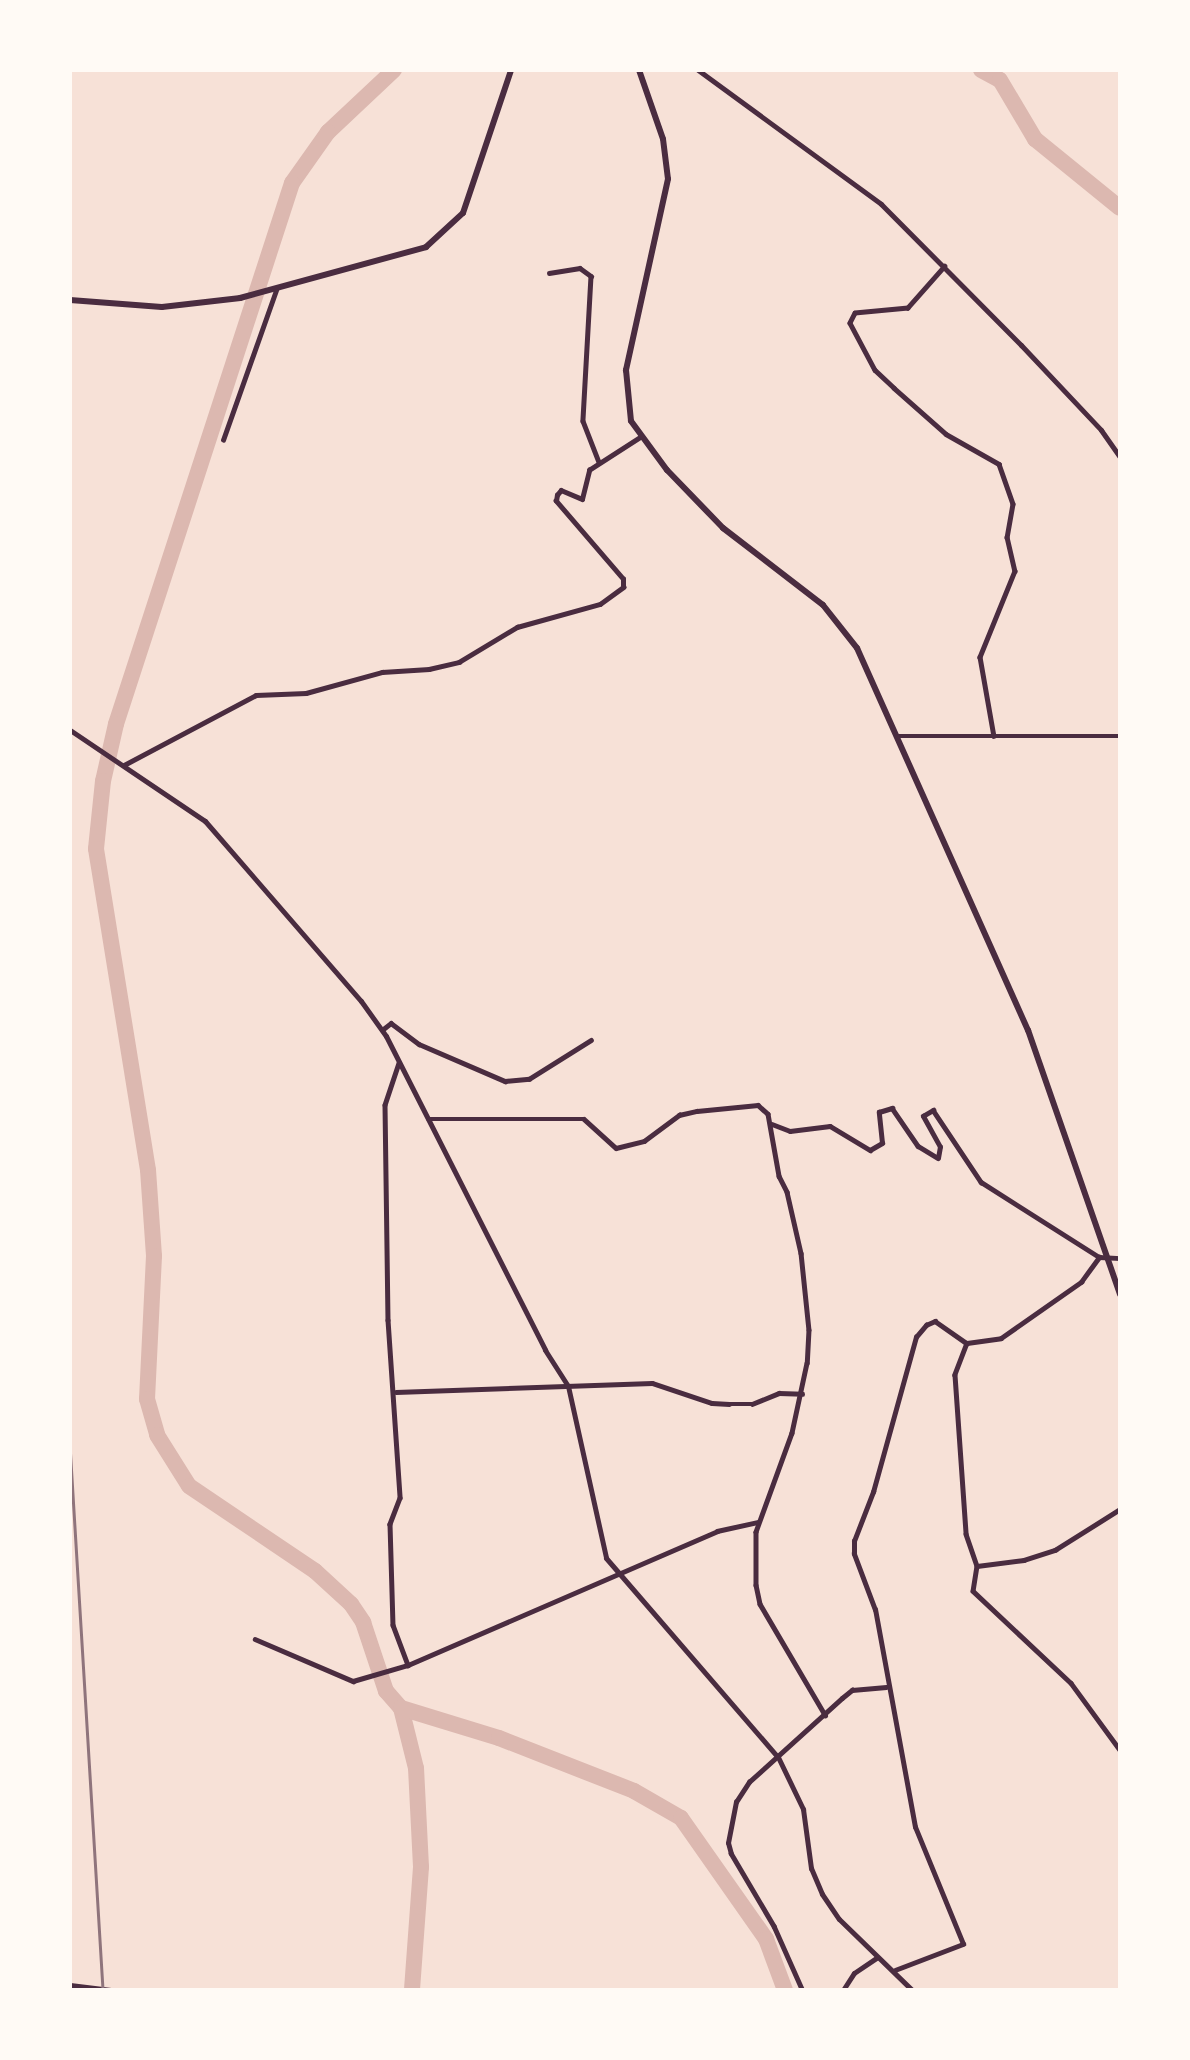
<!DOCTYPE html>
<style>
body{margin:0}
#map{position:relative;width:1190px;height:2060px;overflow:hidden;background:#f7e1d7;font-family:"Varela Round",sans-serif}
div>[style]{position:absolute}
.river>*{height:16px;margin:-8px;padding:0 8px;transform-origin:8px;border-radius:8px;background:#dcb8b0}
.minor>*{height:4.5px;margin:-2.25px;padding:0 2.25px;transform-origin:2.25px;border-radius:2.25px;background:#4a2c40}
.tertiary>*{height:5px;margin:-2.5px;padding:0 2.5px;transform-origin:2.5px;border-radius:2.5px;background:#4a2c40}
.secondary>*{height:6px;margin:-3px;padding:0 3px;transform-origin:3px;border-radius:3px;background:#4a2c40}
.rail>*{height:2.5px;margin:-1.25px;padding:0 1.25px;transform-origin:1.25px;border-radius:1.25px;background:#8f747c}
span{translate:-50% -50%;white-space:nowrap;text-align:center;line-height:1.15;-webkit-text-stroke:5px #fffaf5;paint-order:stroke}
.frame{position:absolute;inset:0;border:72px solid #fffaf5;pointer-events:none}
</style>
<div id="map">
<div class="river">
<div style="left:394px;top:70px;width:91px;rotate:136.8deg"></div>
<div style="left:328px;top:132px;width:62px;rotate:125.2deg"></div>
<div style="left:292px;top:183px;width:569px;rotate:108.02deg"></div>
<div style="left:116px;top:724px;width:58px;rotate:102.8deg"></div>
<div style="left:103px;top:781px;width:68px;rotate:95.9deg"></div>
<div style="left:96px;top:849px;width:325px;rotate:80.8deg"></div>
<div style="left:148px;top:1170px;width:86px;rotate:86deg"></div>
<div style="left:154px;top:1256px;width:143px;rotate:92.8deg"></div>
<div style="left:147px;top:1399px;width:37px;rotate:74deg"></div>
<div style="left:157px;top:1435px;width:60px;rotate:57.9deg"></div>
<div style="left:189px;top:1486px;width:152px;rotate:34deg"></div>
<div style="left:315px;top:1571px;width:49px;rotate:42.5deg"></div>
<div style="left:351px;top:1604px;width:22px;rotate:56deg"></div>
<div style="left:363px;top:1622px;width:73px;rotate:71.6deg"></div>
<div style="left:386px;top:1691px;width:23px;rotate:49deg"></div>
<div style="left:401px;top:1708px;width:62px;rotate:76deg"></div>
<div style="left:416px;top:1768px;width:99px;rotate:87.1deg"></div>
<div style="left:421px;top:1867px;width:123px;rotate:94.2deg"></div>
<div style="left:981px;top:70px;width:21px;rotate:28deg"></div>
<div style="left:1000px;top:80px;width:69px;rotate:59.3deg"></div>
<div style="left:1035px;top:139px;width:109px;rotate:39.1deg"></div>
<div style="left:401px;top:1708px;width:102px;rotate:17deg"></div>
<div style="left:499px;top:1738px;width:145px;rotate:21.4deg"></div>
<div style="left:634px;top:1791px;width:54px;rotate:29.9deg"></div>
<div style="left:681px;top:1818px;width:148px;rotate:54.9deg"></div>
<div style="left:766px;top:1939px;width:54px;rotate:69.6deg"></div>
</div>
<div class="minor">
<div style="left:945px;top:266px;width:56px;rotate:131.4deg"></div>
<div style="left:908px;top:308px;width:53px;rotate:174.6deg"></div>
<div style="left:855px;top:313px;width:11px;rotate:117deg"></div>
<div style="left:850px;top:323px;width:53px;rotate:62deg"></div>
<div style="left:875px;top:370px;width:26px;rotate:43deg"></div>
<div style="left:894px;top:388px;width:69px;rotate:41.5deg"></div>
<div style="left:946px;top:434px;width:61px;rotate:29.5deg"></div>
<div style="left:999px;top:464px;width:42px;rotate:70.7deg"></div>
<div style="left:1013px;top:504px;width:34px;rotate:100deg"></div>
<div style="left:1007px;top:537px;width:35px;rotate:77deg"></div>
<div style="left:1015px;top:571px;width:93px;rotate:112.1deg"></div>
<div style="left:980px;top:657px;width:80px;rotate:80deg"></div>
<div style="left:549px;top:273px;width:31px;rotate:-9deg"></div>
<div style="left:580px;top:268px;width:14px;rotate:36deg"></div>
<div style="left:591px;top:276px;width:145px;rotate:93.2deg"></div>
<div style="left:583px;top:421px;width:44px;rotate:68.7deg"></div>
<div style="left:223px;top:440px;width:159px;rotate:-70.5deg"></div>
<div style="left:898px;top:736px;width:222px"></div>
<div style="left:124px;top:765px;width:149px;rotate:-27.9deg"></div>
<div style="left:256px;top:695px;width:50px;rotate:-2.3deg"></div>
<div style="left:306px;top:693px;width:79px;rotate:-15.4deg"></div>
<div style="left:382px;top:672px;width:47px;rotate:-3.7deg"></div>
<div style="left:429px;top:669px;width:31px;rotate:-13deg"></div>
<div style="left:459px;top:662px;width:68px;rotate:-31.1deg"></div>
<div style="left:517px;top:627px;width:86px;rotate:-15.5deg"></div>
<div style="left:600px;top:604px;width:29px;rotate:-36deg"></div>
<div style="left:623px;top:587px;width:8px;rotate:-90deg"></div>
<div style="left:623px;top:579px;width:103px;rotate:-130.7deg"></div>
<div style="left:556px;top:501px;width:6px;rotate:-81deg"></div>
<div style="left:557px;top:495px;width:6px;rotate:-51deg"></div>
<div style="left:561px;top:490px;width:23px;rotate:23deg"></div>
<div style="left:582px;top:499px;width:30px;rotate:-76deg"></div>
<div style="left:589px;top:470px;width:61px;rotate:-32.9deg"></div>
<div style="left:382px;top:1030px;width:11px;rotate:-38deg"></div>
<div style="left:391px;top:1023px;width:35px;rotate:37deg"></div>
<div style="left:419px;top:1044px;width:94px;rotate:23.3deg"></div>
<div style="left:505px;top:1081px;width:24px;rotate:-5deg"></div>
<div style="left:529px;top:1079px;width:73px;rotate:-32.2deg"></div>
<div style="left:399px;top:1063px;width:44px;rotate:108.4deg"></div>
<div style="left:385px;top:1105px;width:215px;rotate:89.2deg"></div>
<div style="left:388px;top:1320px;width:178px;rotate:86.1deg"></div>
<div style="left:400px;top:1498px;width:28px;rotate:111deg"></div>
<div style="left:390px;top:1524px;width:101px;rotate:88.3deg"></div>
<div style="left:393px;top:1625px;width:43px;rotate:69.4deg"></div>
<div style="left:428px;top:1119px;width:156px"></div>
<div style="left:584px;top:1119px;width:43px;rotate:42.2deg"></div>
<div style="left:616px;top:1148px;width:29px;rotate:-14deg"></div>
<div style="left:644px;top:1141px;width:44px;rotate:-36.6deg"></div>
<div style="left:679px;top:1115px;width:18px;rotate:-13deg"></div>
<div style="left:697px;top:1111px;width:61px;rotate:-5.6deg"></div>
<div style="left:758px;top:1105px;width:13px;rotate:42deg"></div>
<div style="left:768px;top:1114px;width:63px;rotate:79.9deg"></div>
<div style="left:779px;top:1176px;width:18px;rotate:63deg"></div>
<div style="left:787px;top:1192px;width:63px;rotate:77.1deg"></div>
<div style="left:801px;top:1253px;width:77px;rotate:84.1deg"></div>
<div style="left:809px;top:1330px;width:33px;rotate:93deg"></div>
<div style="left:807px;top:1363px;width:72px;rotate:102.1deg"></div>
<div style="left:792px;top:1433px;width:105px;rotate:110deg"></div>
<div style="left:756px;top:1532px;width:53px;rotate:90deg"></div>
<div style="left:756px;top:1585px;width:19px;rotate:78deg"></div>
<div style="left:760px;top:1604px;width:129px;rotate:59.6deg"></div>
<div style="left:772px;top:1124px;width:19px;rotate:21deg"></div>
<div style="left:790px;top:1131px;width:40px;rotate:-7.1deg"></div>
<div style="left:830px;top:1126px;width:47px;rotate:31deg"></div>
<div style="left:870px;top:1150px;width:14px;rotate:-30deg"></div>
<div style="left:882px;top:1143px;width:31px;rotate:-96deg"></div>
<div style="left:879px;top:1112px;width:14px;rotate:-17deg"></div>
<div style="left:892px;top:1108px;width:46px;rotate:55.6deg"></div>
<div style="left:918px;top:1146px;width:23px;rotate:31deg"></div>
<div style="left:938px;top:1158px;width:11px;rotate:-80deg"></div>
<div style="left:940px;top:1147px;width:35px;rotate:-119deg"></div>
<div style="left:923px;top:1116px;width:12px;rotate:-31deg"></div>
<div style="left:933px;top:1110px;width:87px;rotate:56.3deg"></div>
<div style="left:981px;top:1182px;width:140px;rotate:32.4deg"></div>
<div style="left:1099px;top:1257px;width:21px;rotate:3deg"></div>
<div style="left:967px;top:1343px;width:34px;rotate:111deg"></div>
<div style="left:955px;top:1375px;width:159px;rotate:86deg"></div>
<div style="left:966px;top:1534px;width:34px;rotate:71deg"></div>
<div style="left:977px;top:1566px;width:25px;rotate:99deg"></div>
<div style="left:973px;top:1591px;width:134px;rotate:43.2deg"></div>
<div style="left:1071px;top:1683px;width:83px;rotate:53.8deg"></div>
<div style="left:396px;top:1392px;width:256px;rotate:-2deg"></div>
<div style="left:652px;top:1383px;width:63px;rotate:18.4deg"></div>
<div style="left:712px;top:1403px;width:17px;rotate:3deg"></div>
<div style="left:729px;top:1404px;width:23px"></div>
<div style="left:752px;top:1404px;width:29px;rotate:-22deg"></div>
<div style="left:779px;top:1393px;width:23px;rotate:2deg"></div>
<div style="left:977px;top:1566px;width:47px;rotate:-7.3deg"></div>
<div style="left:1024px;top:1560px;width:33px;rotate:-18deg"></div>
<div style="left:1055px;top:1550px;width:77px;rotate:-32.2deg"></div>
<div style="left:255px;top:1639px;width:107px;rotate:23.2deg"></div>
<div style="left:353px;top:1681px;width:57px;rotate:-16.2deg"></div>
<div style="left:408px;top:1665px;width:337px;rotate:-23.4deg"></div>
<div style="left:717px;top:1531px;width:42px;rotate:-12.4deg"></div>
<div style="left:895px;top:1970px;width:73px;rotate:-20.9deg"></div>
<div style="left:963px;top:1944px;width:126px;rotate:-112.3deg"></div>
<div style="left:915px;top:1827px;width:221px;rotate:-100.4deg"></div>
<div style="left:875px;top:1610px;width:60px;rotate:-110.6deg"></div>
<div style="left:854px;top:1554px;width:13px;rotate:-90deg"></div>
<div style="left:854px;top:1541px;width:53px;rotate:-68.8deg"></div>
<div style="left:873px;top:1492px;width:161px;rotate:-74.5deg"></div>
<div style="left:916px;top:1337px;width:16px;rotate:-50deg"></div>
<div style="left:926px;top:1325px;width:10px;rotate:-24deg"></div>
<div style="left:935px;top:1321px;width:39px;rotate:35deg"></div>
<div style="left:967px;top:1343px;width:34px;rotate:-8deg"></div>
<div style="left:1001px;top:1338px;width:98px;rotate:-35deg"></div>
<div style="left:1081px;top:1282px;width:31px;rotate:-54deg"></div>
<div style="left:802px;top:1990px;width:69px;rotate:-114deg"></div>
<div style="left:774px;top:1927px;width:85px;rotate:-120.5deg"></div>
<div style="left:731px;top:1854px;width:11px;rotate:-105deg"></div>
<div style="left:728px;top:1843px;width:42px;rotate:-79deg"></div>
<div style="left:736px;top:1802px;width:24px;rotate:-57deg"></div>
<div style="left:749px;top:1782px;width:125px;rotate:-42.1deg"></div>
<div style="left:842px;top:1698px;width:13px;rotate:-39deg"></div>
<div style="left:852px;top:1690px;width:34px;rotate:-5deg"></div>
</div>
<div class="tertiary">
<div style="left:698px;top:70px;width:227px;rotate:36.2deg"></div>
<div style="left:881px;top:204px;width:199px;rotate:45.2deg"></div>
<div style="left:1021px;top:345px;width:117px;rotate:46.7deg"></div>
<div style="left:1101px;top:430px;width:33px;rotate:55deg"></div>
<div style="left:70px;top:730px;width:163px;rotate:34deg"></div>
<div style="left:205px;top:821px;width:238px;rotate:49.1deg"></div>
<div style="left:361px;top:1001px;width:43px;rotate:54.5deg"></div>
<div style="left:386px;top:1036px;width:352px;rotate:63.1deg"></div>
<div style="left:545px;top:1350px;width:43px;rotate:57.4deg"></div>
<div style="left:568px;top:1386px;width:176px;rotate:77.5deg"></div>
<div style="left:606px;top:1558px;width:263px;rotate:49.2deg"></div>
<div style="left:778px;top:1757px;width:58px;rotate:64.3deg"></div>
<div style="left:803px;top:1809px;width:60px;rotate:82.3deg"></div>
<div style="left:811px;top:1868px;width:28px;rotate:67deg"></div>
<div style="left:822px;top:1894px;width:30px;rotate:56deg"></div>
<div style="left:839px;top:1919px;width:102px;rotate:44.2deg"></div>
<div style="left:70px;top:1985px;width:41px;rotate:7deg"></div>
<div style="left:843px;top:1990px;width:20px;rotate:-57deg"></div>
<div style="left:854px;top:1973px;width:27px;rotate:-34deg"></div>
</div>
<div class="secondary">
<div style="left:639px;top:70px;width:73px;rotate:70.8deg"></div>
<div style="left:663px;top:139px;width:40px;rotate:82.9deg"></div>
<div style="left:668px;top:179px;width:196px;rotate:102.4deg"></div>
<div style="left:626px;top:370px;width:51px;rotate:84.4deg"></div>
<div style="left:631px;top:421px;width:61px;rotate:53.7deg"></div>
<div style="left:667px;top:470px;width:81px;rotate:46deg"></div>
<div style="left:723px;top:528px;width:126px;rotate:37.6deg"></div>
<div style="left:823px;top:605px;width:55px;rotate:51.7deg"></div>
<div style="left:857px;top:648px;width:419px;rotate:65.9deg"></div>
<div style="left:1028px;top:1030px;width:280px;rotate:70.8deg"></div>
<div style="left:70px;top:300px;width:92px;rotate:4.4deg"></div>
<div style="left:162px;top:307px;width:79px;rotate:-6.6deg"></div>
<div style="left:240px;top:298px;width:193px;rotate:-15.3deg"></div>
<div style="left:426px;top:247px;width:50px;rotate:-42.6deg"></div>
<div style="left:463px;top:213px;width:151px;rotate:-71.4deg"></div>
</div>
<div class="rail">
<div style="left:70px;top:1445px;width:546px;rotate:86.53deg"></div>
</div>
<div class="frame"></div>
</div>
